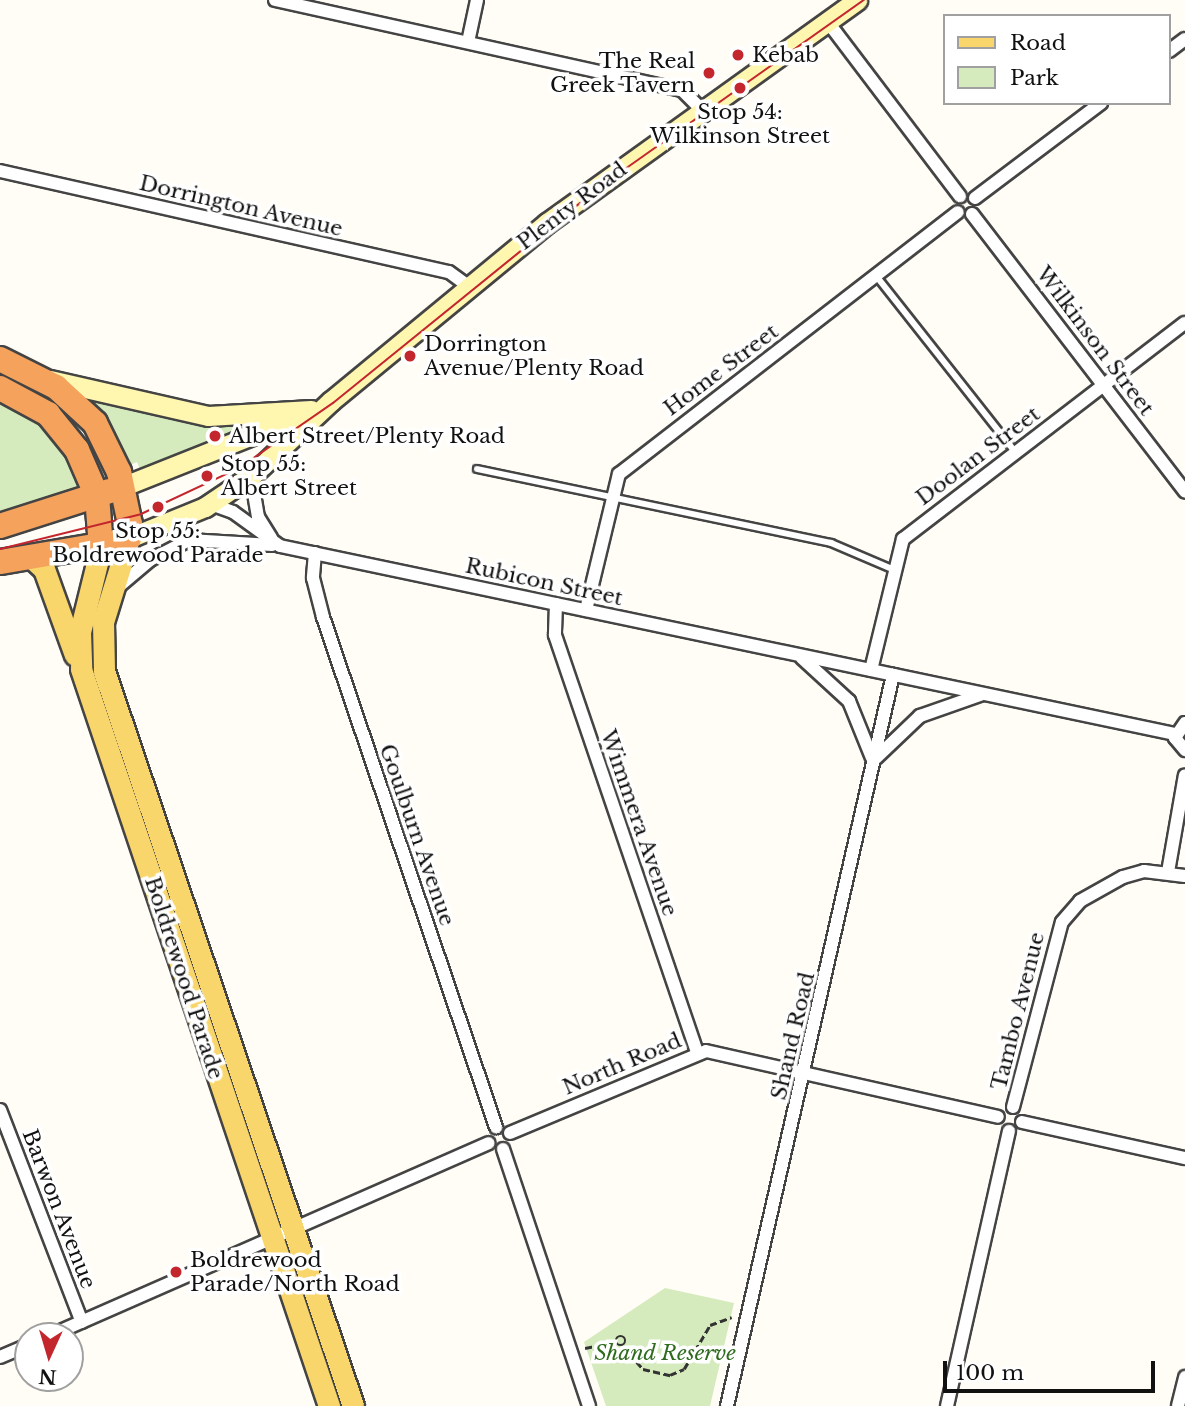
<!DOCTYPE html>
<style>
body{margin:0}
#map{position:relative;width:1185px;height:1406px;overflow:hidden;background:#fffdf5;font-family:"Libre Baskerville",serif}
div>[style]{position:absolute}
.green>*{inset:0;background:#d5ebbd}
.path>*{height:2.5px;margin-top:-1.25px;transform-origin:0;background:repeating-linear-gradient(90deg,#333 0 7px,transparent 0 10.5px)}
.path>.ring{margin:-1.25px;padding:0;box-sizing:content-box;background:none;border:2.5px solid #333;border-radius:50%}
.roads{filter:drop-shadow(2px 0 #444) drop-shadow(-2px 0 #444) drop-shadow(0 2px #444) drop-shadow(0 -2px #444)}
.lane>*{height:6px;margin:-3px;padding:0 3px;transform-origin:3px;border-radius:3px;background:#fff}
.street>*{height:12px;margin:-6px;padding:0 6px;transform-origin:6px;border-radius:6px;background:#fff}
.secondary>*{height:19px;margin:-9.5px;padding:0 9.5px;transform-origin:9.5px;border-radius:9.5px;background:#fff6b0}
.primary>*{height:21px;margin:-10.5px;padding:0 10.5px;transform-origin:10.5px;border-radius:10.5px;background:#f9d66b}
.highway>*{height:24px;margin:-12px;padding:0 12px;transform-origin:12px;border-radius:12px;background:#f5a25d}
.tram>*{height:2px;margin:-1px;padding:0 1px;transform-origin:1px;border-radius:1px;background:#c4262e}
.dots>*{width:19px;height:19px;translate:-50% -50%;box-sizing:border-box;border:4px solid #fff;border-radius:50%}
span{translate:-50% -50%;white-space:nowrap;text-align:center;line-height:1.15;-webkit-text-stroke:7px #fff;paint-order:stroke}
.poi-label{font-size:21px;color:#111}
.left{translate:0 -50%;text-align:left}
.right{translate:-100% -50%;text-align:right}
.street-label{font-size:21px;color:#111}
.park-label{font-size:21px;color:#2f6b1f;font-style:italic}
.legend{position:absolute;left:943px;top:14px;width:228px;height:91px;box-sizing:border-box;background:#fff;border:2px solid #a0a0a0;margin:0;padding:9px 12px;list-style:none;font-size:21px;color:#111}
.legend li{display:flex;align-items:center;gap:14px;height:35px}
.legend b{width:35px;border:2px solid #a0a0a0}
.north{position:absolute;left:14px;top:1322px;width:70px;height:70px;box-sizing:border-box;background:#fff;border:2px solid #a0a0a0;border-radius:50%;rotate:184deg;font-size:19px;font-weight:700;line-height:28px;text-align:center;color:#111}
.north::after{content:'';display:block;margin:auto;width:24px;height:32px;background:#c4262e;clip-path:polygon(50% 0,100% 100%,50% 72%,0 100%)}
.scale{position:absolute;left:943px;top:1361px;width:212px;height:32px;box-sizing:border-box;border:4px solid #111;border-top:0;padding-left:9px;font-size:21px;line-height:24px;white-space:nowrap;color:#111;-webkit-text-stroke:5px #fff;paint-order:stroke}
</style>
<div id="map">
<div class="green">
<div style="clip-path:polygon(0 396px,41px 421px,72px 462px,81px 487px,0 513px)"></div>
<div style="clip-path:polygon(93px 400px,220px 424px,253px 425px,140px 470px,137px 462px,130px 465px)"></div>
<div style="clip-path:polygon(665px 1288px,734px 1303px,710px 1406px,606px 1406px,584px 1342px)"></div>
</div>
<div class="path">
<div class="ring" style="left:616px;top:1336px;width:7.5px;height:7.5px"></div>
<div style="left:623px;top:1346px;width:30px;rotate:49deg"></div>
<div style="left:643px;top:1369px;width:28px;rotate:13deg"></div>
<div style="left:670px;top:1375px;width:15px;rotate:-23deg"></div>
<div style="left:684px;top:1369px;width:51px;rotate:-59.4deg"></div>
<div style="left:710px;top:1325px;width:23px;rotate:-20deg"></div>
<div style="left:585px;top:1348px;width:32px;rotate:-11deg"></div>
</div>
<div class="roads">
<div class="lane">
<div style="left:877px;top:277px;width:223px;rotate:51.7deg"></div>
<div style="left:477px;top:469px;width:362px;rotate:11.8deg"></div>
<div style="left:831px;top:543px;width:66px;rotate:23.1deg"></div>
</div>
<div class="street">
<div style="left:275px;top:0;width:417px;rotate:12.5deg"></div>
<div style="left:682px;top:90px;width:28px;rotate:45deg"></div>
<div style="left:827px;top:21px;width:220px;rotate:52.8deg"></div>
<div style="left:468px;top:42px;width:43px;rotate:-77.9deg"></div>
<div style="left:1169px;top:51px;width:20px;rotate:-37deg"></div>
<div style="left:0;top:171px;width:460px;rotate:12.7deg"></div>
<div style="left:449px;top:272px;width:26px;rotate:36deg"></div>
<div style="left:975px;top:198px;width:158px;rotate:-37deg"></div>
<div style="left:972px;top:214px;width:350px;rotate:52.5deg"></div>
<div style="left:251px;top:476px;width:42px;rotate:80.3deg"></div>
<div style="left:258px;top:517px;width:25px;rotate:58deg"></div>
<div style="left:211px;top:504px;width:23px;rotate:20deg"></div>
<div style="left:233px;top:512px;width:58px;rotate:35.9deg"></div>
<div style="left:280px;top:546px;width:915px;rotate:11.86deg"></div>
<div style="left:315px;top:553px;width:25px;rotate:95deg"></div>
<div style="left:313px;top:578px;width:40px;rotate:75.6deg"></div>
<div style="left:323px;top:617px;width:539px;rotate:71.26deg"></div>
<div style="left:117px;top:588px;width:43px;rotate:-40.3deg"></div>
<div style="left:150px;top:560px;width:44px;rotate:-27.1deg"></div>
<div style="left:189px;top:540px;width:83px;rotate:3.4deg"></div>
<div style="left:556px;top:604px;width:31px;rotate:92deg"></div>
<div style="left:555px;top:635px;width:441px;rotate:71.2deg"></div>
<div style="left:586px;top:610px;width:140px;rotate:-76.4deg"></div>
<div style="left:619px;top:474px;width:428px;rotate:-37.7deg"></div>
<div style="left:802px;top:658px;width:64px;rotate:42.5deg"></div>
<div style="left:849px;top:701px;width:61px;rotate:68deg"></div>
<div style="left:871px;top:670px;width:135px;rotate:-76.3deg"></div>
<div style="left:903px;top:539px;width:355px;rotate:-37.5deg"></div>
<div style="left:1185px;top:723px;width:18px;rotate:124deg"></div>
<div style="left:1175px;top:738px;width:16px;rotate:50deg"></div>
<div style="left:876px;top:758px;width:61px;rotate:-43.7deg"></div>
<div style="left:920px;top:716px;width:64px;rotate:-19.3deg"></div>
<div style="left:1168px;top:872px;width:98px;rotate:-80.1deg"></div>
<div style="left:1013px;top:1107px;width:191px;rotate:-75.2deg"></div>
<div style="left:1062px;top:922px;width:28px;rotate:-49deg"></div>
<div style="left:1080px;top:901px;width:49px;rotate:-29.2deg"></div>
<div style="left:1123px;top:877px;width:22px;rotate:-16deg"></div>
<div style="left:1144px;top:871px;width:41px;rotate:7deg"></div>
<div style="left:0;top:1110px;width:227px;rotate:68.9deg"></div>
<div style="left:1022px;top:1122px;width:167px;rotate:12.5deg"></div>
<div style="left:510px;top:1133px;width:212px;rotate:-22.7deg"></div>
<div style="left:706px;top:1051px;width:299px;rotate:12.7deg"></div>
<div style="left:503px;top:1149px;width:271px;rotate:71.5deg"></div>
<div style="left:49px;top:1336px;width:480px;rotate:-23.7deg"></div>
<div style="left:0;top:1357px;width:30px;rotate:-23deg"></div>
<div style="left:727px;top:1406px;width:750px;rotate:-77.21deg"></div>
<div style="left:947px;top:1406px;width:282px;rotate:-77.3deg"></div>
<div style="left:1178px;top:1406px;width:30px;rotate:-76deg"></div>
</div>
<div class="secondary">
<div style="left:50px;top:380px;width:162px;rotate:12.8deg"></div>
<div style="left:208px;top:416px;width:103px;rotate:-3.3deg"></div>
<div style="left:124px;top:486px;width:184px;rotate:-21.7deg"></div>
<div style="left:129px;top:538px;width:82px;rotate:-22.2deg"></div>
<div style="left:205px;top:507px;width:55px;rotate:-34deg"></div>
<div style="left:251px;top:476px;width:110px;rotate:-43.2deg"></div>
<div style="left:331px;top:401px;width:280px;rotate:-39.5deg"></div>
<div style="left:547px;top:223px;width:382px;rotate:-35.7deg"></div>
</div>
<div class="primary">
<div style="left:129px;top:538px;width:88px;rotate:107.2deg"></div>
<div style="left:103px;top:622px;width:49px;rotate:88.8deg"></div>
<div style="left:104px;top:671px;width:776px;rotate:71.28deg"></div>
<div style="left:101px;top:547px;width:88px;rotate:103.9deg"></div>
<div style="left:80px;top:632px;width:37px;rotate:88deg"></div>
<div style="left:81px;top:669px;width:778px;rotate:71.4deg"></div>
<div style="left:32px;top:558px;width:16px;rotate:43deg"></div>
<div style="left:44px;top:569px;width:91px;rotate:70.2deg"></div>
</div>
<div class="highway">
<div style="left:0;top:359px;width:63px;rotate:26.6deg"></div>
<div style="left:56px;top:387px;width:53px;rotate:42.7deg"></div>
<div style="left:95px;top:423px;width:55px;rotate:63.9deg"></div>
<div style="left:119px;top:472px;width:53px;rotate:78.1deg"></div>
<div style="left:130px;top:524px;width:14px;rotate:94deg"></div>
<div style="left:129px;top:538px;width:13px;rotate:162deg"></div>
<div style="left:117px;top:542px;width:119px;rotate:170.3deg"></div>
<div style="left:0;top:388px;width:55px;rotate:28.4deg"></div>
<div style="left:48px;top:414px;width:46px;rotate:51.1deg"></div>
<div style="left:77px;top:450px;width:50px;rotate:66.5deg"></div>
<div style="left:97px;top:496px;width:51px;rotate:85.5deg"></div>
<div style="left:0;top:526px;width:115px;rotate:-17.7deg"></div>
</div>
</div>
<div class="tram">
<div style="left:0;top:549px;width:145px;rotate:-13.9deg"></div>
<div style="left:141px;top:514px;width:108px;rotate:-25.1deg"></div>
<div style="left:239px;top:468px;width:114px;rotate:-34.7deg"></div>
<div style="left:333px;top:403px;width:345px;rotate:-39deg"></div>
<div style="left:601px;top:186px;width:322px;rotate:-35.3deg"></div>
</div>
<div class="dots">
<div style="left:738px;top:55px;background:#c4262e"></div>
<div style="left:709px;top:73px;background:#c4262e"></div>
<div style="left:740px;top:88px;background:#c4262e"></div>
<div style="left:410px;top:356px;background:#c4262e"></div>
<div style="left:215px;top:436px;background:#c4262e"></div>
<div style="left:207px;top:476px;background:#c4262e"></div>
<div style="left:158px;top:507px;background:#c4262e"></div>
<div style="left:176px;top:1272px;background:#c4262e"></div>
</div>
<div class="poi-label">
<span class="left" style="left:752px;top:55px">Kebab</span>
<span class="right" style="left:695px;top:73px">The Real<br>Greek Tavern</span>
<span style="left:740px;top:124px">Stop 54:<br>Wilkinson Street</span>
<span class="left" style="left:424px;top:356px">Dorrington<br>Avenue/Plenty Road</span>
<span class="left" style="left:229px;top:436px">Albert Street/Plenty Road</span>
<span class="left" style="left:221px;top:476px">Stop 55:<br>Albert Street</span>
<span style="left:158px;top:543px">Stop 55:<br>Boldrewood Parade</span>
<span class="left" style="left:190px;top:1272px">Boldrewood<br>Parade/North Road</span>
</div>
<div class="street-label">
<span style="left:241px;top:206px;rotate:13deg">Dorrington Avenue</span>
<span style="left:572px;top:206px;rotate:-37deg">Plenty Road</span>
<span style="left:1095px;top:341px;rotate:53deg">Wilkinson Street</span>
<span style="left:721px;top:370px;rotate:-37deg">Home Street</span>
<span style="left:978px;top:456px;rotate:-37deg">Doolan Street</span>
<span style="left:544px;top:582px;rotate:12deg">Rubicon Street</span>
<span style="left:639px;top:823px;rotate:71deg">Wimmera Avenue</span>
<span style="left:417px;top:835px;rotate:71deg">Goulburn Avenue</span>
<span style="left:184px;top:978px;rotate:72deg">Boldrewood Parade</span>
<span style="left:1018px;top:1011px;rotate:-76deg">Tambo Avenue</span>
<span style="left:793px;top:1036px;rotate:-77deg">Shand Road</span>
<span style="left:622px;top:1064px;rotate:-23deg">North Road</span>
<span style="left:59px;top:1209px;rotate:69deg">Barwon Avenue</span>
</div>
<div class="park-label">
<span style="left:665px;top:1353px">Shand Reserve</span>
</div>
<ul class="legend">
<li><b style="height:9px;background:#f9d66b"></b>Road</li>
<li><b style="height:19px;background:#d5ebbd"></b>Park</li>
</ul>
<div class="north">N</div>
<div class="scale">100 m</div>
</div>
